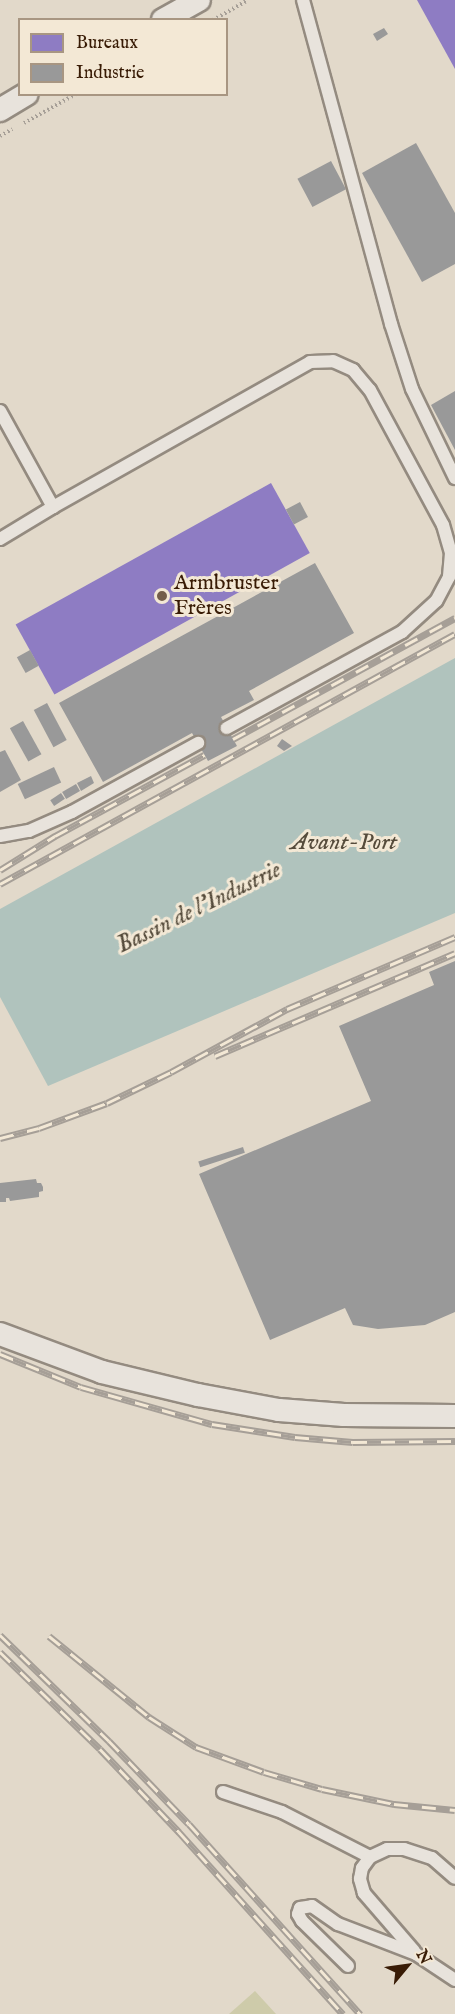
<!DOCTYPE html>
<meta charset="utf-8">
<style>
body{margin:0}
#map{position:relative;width:455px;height:2014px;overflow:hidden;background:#e2d9ca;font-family:"IM FELL English",serif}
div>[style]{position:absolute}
.green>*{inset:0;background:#cecbaa}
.water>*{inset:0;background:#b0c3bd}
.offices>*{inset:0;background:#8e7cc3;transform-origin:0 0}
.industry>*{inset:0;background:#999;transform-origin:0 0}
.path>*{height:4px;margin-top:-2px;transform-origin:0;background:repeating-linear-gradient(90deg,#a69f97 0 1.5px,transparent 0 4.5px)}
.roads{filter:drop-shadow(2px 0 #948b80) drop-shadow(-2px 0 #948b80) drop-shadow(0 2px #948b80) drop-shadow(0 -2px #948b80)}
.lane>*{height:12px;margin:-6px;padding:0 6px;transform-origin:6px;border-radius:6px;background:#e8e3dc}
.street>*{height:22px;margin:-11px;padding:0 11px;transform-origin:11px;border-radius:11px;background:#e8e3dc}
.rail>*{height:7px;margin-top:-3.5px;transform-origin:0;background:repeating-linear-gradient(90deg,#f3e8d5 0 14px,#a69f97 0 28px);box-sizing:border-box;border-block:2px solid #a69f97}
.dots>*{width:16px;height:16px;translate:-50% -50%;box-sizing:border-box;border:3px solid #f3e8d5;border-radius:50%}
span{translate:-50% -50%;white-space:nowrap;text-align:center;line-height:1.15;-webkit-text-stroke:6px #f3e8d5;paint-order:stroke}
.poi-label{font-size:22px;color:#381b05}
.left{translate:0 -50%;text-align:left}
.water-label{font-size:24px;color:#554b3b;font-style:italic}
.legend{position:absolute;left:18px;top:18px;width:210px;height:78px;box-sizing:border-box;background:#f3e8d5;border:2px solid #a89682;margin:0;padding:8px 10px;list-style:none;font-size:18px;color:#381b05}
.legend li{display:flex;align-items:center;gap:12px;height:30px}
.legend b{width:30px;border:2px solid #a89682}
.north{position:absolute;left:377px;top:1936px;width:60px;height:60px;-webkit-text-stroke:4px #f3e8d5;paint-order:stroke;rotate:61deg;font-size:16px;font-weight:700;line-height:24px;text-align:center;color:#381b05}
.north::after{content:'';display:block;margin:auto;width:21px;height:27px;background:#381b05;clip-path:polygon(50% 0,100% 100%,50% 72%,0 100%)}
</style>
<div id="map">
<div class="green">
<div style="clip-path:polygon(255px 1991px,276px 2014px,229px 2014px)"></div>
</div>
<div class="water">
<div style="clip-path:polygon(455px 658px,455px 913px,48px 1086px,0 997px,0 909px)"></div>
</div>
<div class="offices">
<div style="clip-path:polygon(417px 0,455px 0,455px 69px)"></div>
<div style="left:271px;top:483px;width:80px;height:292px;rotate:61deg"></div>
</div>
<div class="industry">
<div style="clip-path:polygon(384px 28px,388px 34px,377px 41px,373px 34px)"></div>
<div style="clip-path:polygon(416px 143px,455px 213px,455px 264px,422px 282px,362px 173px)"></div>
<div style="left:331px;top:161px;width:32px;height:38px;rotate:62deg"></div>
<div style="clip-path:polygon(455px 391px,455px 450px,431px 405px)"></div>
<div style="left:300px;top:502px;width:17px;height:16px;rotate:62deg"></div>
<div style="clip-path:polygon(315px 563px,354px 633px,249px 691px,254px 700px,221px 717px,237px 746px,208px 761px,192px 733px,103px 782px,59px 703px)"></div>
<div style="left:30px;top:650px;width:18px;height:15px;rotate:61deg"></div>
<div style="left:47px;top:703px;width:42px;height:15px;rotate:62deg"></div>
<div style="left:23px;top:721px;width:38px;height:15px;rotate:61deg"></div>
<div style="clip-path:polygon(282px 739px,292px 746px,284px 751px,277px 746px)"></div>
<div style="clip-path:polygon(5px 750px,21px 780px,0 792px,0 752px)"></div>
<div style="left:54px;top:767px;width:17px;height:40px;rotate:65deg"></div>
<div style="clip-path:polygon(91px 776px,94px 783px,81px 791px,77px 783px)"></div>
<div style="left:76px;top:784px;width:8px;height:16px;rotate:60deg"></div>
<div style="left:61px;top:793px;width:7px;height:13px;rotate:56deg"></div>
<div style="clip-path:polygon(455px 961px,455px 1312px,425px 1325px,378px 1329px,353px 1325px,345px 1308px,270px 1340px,199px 1174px,371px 1101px,339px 1026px,434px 985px,429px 972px)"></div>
<div style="left:243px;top:1147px;width:6px;height:47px;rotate:72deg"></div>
<div style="clip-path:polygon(36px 1179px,37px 1183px,41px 1183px,43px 1187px,43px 1191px,39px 1192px,39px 1197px,10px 1201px,9px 1198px,6px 1198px,6px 1202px,0 1202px,0 1183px)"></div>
</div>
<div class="path">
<div style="left:213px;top:20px;width:40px;rotate:-29.7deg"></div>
<div style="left:24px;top:123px;width:60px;rotate:-29.1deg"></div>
<div style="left:0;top:136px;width:14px;rotate:-30deg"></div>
</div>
<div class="roads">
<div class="lane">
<div style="left:303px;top:0;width:336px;rotate:74.8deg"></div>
<div style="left:391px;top:324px;width:68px;rotate:72.1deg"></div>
<div style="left:412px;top:389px;width:99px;rotate:64.2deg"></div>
<div style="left:0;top:411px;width:110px;rotate:61.1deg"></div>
<div style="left:53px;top:507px;width:62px;rotate:148.9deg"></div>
<div style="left:53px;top:507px;width:295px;rotate:-29.4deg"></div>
<div style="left:310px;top:362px;width:23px;rotate:-2deg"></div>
<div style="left:333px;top:361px;width:22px;rotate:24deg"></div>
<div style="left:353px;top:370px;width:26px;rotate:50deg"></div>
<div style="left:370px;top:390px;width:153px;rotate:61.6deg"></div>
<div style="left:443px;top:525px;width:29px;rotate:74deg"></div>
<div style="left:451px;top:553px;width:24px;rotate:95deg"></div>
<div style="left:449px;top:577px;width:27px;rotate:118deg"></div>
<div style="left:436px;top:601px;width:46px;rotate:137.6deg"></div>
<div style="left:402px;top:632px;width:200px;rotate:151.3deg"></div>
<div style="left:0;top:836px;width:29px;rotate:-10deg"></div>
<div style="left:29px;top:831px;width:47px;rotate:-23.8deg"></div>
<div style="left:72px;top:812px;width:144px;rotate:-28.7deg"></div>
<div style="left:223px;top:1792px;width:62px;rotate:18.7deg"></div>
<div style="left:282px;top:1812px;width:99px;rotate:27.1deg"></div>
<div style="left:414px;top:1951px;width:77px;rotate:-130.8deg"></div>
<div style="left:364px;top:1893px;width:15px;rotate:-106deg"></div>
<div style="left:360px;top:1879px;width:11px;rotate:-80deg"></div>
<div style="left:362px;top:1868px;width:14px;rotate:-54deg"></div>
<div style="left:370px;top:1857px;width:19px;rotate:-25deg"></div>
<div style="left:387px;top:1849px;width:17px"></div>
<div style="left:404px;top:1849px;width:29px;rotate:18deg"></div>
<div style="left:432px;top:1858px;width:30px;rotate:41deg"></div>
<div style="left:348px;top:1966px;width:64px;rotate:-135.6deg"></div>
<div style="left:302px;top:1921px;width:8px;rotate:-120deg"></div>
<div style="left:298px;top:1914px;width:6px;rotate:-72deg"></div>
<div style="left:300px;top:1908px;width:12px;rotate:-9deg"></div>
<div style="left:312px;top:1906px;width:32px;rotate:35deg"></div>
<div style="left:338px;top:1924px;width:84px;rotate:21deg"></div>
<div style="left:416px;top:1954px;width:47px;rotate:33.7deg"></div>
</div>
<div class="street">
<div style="left:163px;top:20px;width:41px;rotate:-29.1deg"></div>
<div style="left:0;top:110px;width:31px;rotate:-31deg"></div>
<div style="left:0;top:1334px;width:109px;rotate:20.4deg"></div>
<div style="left:102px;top:1372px;width:99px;rotate:13.5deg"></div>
<div style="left:198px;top:1395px;width:82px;rotate:10.5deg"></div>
<div style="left:279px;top:1410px;width:65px;rotate:4.4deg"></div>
<div style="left:344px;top:1415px;width:111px;rotate:0.5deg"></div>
</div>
</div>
<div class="rail">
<div style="left:233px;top:739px;width:253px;rotate:-28.6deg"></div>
<div style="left:0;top:870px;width:65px;rotate:-31.7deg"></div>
<div style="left:55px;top:836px;width:170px;rotate:-28.5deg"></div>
<div style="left:0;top:884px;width:519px;rotate:-28.79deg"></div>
<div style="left:215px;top:1056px;width:261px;rotate:-23.2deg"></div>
<div style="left:0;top:1138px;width:40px;rotate:-14.4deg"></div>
<div style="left:39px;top:1128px;width:72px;rotate:-20.2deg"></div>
<div style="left:107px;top:1103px;width:71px;rotate:-25.8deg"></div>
<div style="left:171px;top:1072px;width:132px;rotate:-28.5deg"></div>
<div style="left:287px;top:1009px;width:183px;rotate:-23.2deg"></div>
<div style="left:0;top:1354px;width:87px;rotate:22.2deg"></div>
<div style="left:81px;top:1387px;width:136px;rotate:15.8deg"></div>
<div style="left:212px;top:1424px;width:84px;rotate:8.9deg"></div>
<div style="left:295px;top:1437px;width:58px;rotate:4.9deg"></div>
<div style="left:353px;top:1442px;width:102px;rotate:-0.6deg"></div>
<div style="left:0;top:1635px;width:152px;rotate:44.2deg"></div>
<div style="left:109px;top:1741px;width:115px;rotate:46.1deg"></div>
<div style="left:189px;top:1824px;width:256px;rotate:48deg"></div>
<div style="left:49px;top:1636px;width:129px;rotate:39deg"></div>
<div style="left:149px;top:1717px;width:56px;rotate:32.6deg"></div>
<div style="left:196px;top:1747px;width:72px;rotate:20.2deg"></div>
<div style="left:264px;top:1772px;width:60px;rotate:16.3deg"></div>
<div style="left:322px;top:1789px;width:74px;rotate:11.8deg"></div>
<div style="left:394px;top:1804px;width:61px;rotate:5.6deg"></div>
<div style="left:0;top:1652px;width:139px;rotate:44.1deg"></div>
<div style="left:100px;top:1749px;width:115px;rotate:46.4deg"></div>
<div style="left:179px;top:1832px;width:245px;rotate:48deg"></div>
</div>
<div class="dots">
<div style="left:162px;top:596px;background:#745e4a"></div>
</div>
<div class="poi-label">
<span class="left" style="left:174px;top:596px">Armbruster<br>Frères</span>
</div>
<div class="water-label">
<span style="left:344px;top:843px">Avant-Port</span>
<span style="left:199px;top:908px;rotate:-26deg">Bassin de l'Industrie</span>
</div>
<ul class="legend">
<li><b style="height:16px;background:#8e7cc3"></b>Bureaux</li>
<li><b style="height:16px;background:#999"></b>Industrie</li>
</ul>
<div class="north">N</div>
</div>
